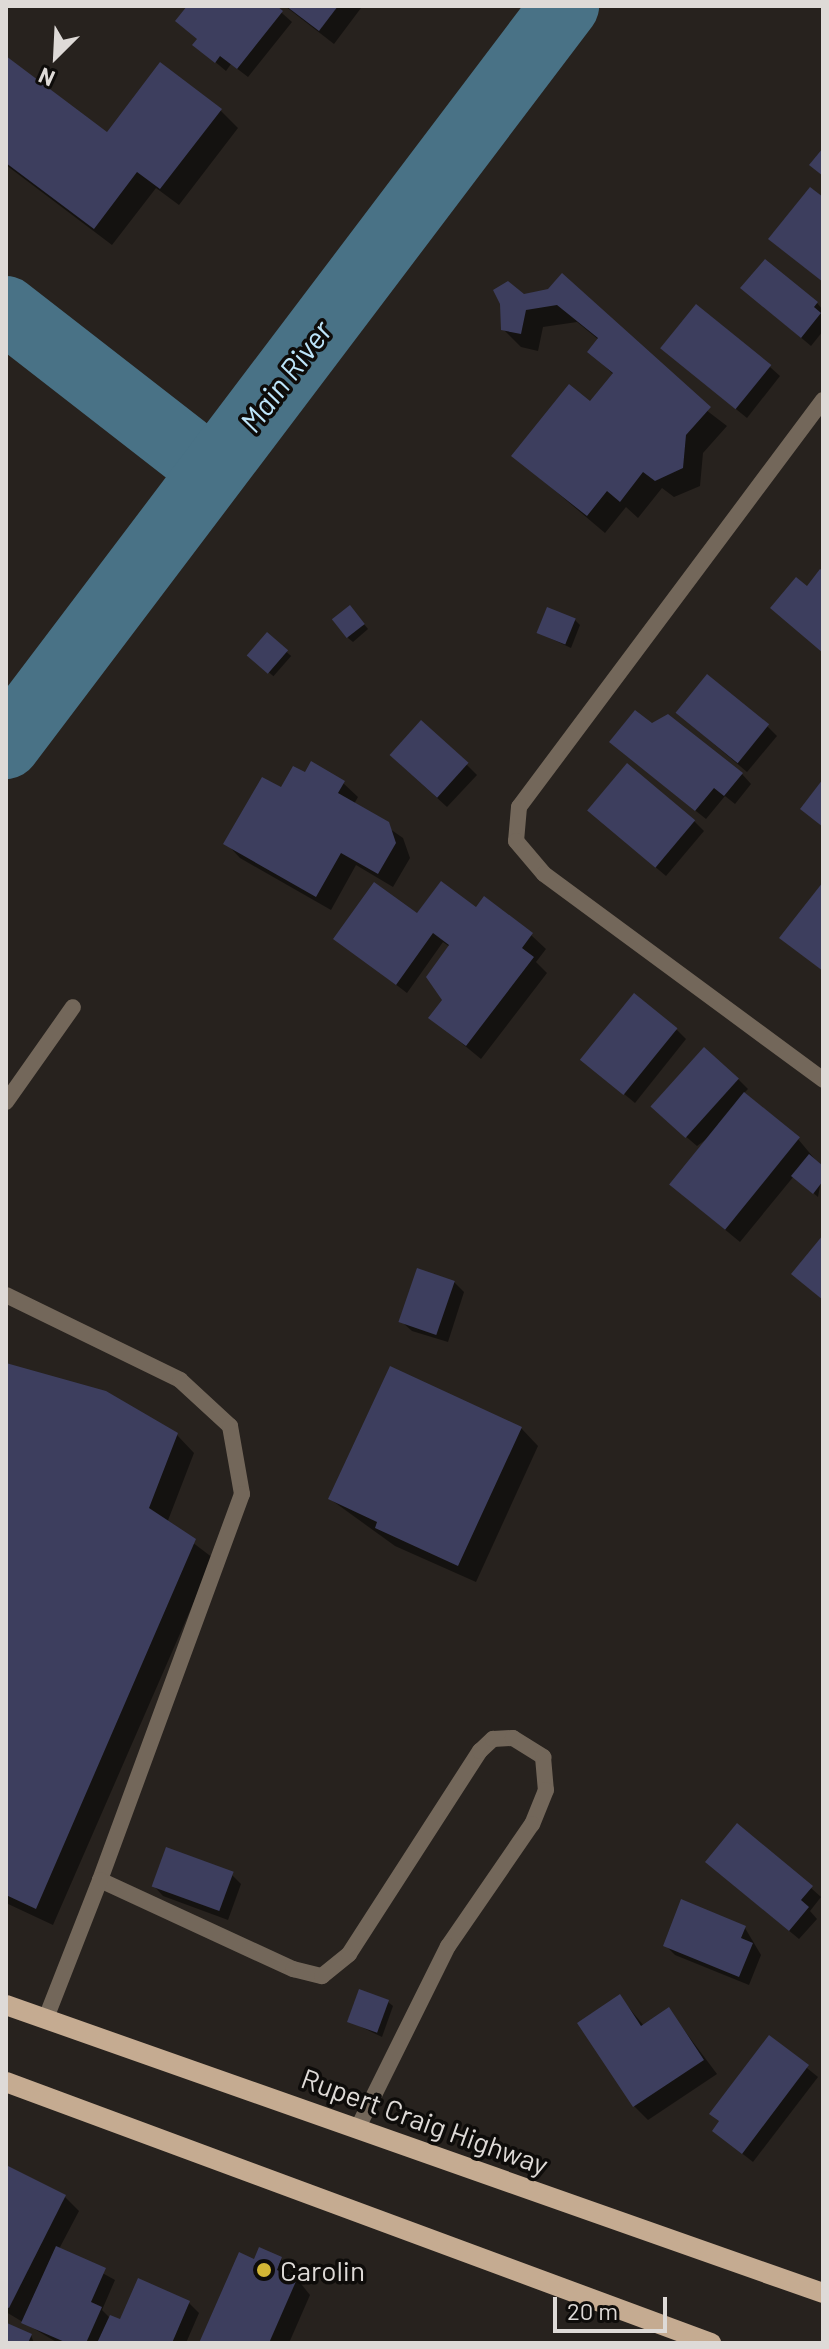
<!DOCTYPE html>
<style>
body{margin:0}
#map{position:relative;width:829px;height:2349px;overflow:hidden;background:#27221e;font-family:Barlow,sans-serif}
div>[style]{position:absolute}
.shadow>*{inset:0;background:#0007;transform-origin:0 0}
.river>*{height:68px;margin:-34px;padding:0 34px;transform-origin:34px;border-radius:34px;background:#497286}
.building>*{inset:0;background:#3d3e5e;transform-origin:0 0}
.lane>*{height:16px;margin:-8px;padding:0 8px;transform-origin:8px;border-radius:8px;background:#73675a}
.street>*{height:16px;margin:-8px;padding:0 8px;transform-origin:8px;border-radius:8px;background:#73675a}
.primary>*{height:20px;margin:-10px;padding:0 10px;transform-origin:10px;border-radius:10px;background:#c5ab91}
.dots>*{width:22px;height:22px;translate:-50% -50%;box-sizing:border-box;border:4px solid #0e0c0a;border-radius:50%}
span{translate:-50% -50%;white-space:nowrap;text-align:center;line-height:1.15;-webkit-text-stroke:7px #0e0c0a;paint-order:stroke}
.street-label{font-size:28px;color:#dedad7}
.poi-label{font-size:28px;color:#dedad7}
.left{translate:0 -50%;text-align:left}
.water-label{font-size:30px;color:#bde5fa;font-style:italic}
.frame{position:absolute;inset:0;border:8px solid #dedad7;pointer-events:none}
.north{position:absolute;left:16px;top:16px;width:80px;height:80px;-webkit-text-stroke:6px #0e0c0a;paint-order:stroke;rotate:204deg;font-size:22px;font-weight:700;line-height:32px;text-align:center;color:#dedad7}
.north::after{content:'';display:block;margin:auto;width:28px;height:36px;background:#dedad7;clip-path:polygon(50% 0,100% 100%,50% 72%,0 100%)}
.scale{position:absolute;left:553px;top:2297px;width:114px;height:36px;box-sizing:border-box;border:4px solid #dedad7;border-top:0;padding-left:10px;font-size:24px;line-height:28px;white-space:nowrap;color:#dedad7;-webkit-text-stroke:6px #0e0c0a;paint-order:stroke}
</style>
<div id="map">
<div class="shadow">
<div style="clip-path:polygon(189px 6px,274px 6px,292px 22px,248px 77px,231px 64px,226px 71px,195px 45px,199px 40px)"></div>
<div style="clip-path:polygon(285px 6px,360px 6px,361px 8px,334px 44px)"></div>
<div style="clip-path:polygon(6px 58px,107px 134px,220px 110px,238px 128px,179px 205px,156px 188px,112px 245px,6px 165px)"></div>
<div style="clip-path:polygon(742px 288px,817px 303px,823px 310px,823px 331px,811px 346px)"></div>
<div style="clip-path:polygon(549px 290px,727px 426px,703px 453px,700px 486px,674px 497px,662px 488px,638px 518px,626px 507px,605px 533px,514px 456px,590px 404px,614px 375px,590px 352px,599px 340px,577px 322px,543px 327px,538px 351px,521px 347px,503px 329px,523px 296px)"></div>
<div style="clip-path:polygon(673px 358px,770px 367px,780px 376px,747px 418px)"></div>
<div style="clip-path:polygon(354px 612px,368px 629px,353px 642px,348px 638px)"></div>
<div style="clip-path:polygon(575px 620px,580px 625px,571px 648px,539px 633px)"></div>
<div style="left:267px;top:635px;width:32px;height:27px;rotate:41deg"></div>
<div style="clip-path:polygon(688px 722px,767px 726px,777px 736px,747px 772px)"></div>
<div style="clip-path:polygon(652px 726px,742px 774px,751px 784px,735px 804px,725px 796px,706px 819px,622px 752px)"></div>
<div style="clip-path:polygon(401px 765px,467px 765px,477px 775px,447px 807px)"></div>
<div style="clip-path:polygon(306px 775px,343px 783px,358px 797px,354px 804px,403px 838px,410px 858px,393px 887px,356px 865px,331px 910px,240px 858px,226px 843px)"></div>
<div style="clip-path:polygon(600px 820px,694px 821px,704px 831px,666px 876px)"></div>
<div style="clip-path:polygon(476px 910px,531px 935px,546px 949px,536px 962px,547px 973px,481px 1059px,431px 1018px,445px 1000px,450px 947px,443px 942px,407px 993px,336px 939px,417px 916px)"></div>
<div style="clip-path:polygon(677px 1030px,686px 1039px,635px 1103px,583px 1060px)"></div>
<div style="clip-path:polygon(738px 1079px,748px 1089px,743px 1094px,798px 1139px,823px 1169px,818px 1197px,794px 1176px,740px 1242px,671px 1185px,712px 1135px,697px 1146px,663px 1117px)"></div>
<div style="clip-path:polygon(454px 1282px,464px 1292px,448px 1342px,412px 1331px,402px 1322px)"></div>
<div style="clip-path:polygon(6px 1365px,177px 1435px,194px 1453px,167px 1523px,213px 1558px,53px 1925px,6px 1903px)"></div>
<div style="clip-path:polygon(521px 1428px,538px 1446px,476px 1582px,395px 1546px,330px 1499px)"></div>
<div style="clip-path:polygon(717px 1871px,811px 1888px,821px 1897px,810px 1911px,817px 1919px,799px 1939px)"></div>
<div style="clip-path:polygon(231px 1874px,241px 1884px,228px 1920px,163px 1896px,154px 1886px)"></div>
<div style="clip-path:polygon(745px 1928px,761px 1955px,749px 1985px,675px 1955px,665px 1945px)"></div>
<div style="clip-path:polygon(620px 1997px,644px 2026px,669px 2010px,717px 2074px,648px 2120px,634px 2106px)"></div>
<div style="clip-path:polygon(388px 2002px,393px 2006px,382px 2037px,349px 2021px)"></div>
<div style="clip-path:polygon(770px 2038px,818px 2077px,753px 2162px,725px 2140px)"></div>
<div style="clip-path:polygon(6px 2167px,65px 2197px,79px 2211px,59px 2249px,115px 2280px,102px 2310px,110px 2318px,121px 2322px,189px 2303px,199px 2313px,186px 2343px,58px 2343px,6px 2312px)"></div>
<div style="clip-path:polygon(281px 2259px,310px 2295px,289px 2343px,201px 2343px)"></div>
<div style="clip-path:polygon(9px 2326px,31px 2335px,34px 2343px,6px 2343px)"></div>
</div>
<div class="river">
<div style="left:6px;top:310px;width:262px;rotate:37.9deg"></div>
<div style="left:6px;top:745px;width:927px;rotate:-52.9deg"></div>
</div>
<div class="building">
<div style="clip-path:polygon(187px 6px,277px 6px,283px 11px,237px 69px,220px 56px,215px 63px,192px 45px,197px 39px,175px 21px)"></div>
<div style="clip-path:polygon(286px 6px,338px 6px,319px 31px)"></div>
<div style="clip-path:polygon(6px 56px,107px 132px,160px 62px,222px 109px,160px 189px,137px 172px,94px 229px,6px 163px)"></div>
<div style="clip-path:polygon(823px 148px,823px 176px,809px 165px)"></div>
<div style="clip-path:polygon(810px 187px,823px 197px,823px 282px,768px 239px)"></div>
<div style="clip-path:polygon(765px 259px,818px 302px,814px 307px,821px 313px,801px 338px,740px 288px)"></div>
<div style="clip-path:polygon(562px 273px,711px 407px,686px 435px,683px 468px,655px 481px,643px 472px,620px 502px,607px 491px,587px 516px,511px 456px,569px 384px,590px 401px,613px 373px,587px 352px,598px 338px,557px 305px,526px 310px,521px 334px,501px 330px,500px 304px,493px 290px,508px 281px,524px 294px,548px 289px)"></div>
<div style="left:696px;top:304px;width:97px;height:57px;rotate:39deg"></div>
<div style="clip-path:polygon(820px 569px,823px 571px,823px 653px,770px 608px,796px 577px,807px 586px)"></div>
<div style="left:350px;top:605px;width:24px;height:23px;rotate:52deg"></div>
<div style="left:547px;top:607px;width:31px;height:28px;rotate:22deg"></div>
<div style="left:267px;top:632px;width:28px;height:31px;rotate:41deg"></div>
<div style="left:707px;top:674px;width:80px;height:50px;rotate:39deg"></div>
<div style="clip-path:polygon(635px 710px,652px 723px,668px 714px,743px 773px,724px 796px,714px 788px,695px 811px,609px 742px)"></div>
<div style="left:421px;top:720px;width:64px;height:47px;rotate:42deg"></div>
<div style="clip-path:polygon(311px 761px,345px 781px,338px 793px,389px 822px,396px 843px,378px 874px,341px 853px,316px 897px,223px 844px,262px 777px,281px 787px,293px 766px,305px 772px)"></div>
<div style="left:627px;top:763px;width:89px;height:62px;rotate:40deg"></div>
<div style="clip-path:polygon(823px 779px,823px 827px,800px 809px)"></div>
<div style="clip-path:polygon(441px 881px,476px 907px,484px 896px,533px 933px,522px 948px,534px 957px,466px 1046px,428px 1018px,442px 1000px,426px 977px,449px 945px,433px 933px,396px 985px,333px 939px,374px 882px,417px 913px)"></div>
<div style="clip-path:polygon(823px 882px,823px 971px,779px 938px)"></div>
<div style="left:634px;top:993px;width:56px;height:86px;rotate:39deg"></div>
<div style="left:704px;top:1047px;width:47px;height:80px;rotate:42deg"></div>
<div style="left:744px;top:1092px;width:72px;height:119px;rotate:39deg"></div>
<div style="clip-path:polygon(809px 1154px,823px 1166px,823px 1181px,813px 1194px,791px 1176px)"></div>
<div style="clip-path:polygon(823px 1235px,823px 1300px,791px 1274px)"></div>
<div style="left:417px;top:1268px;width:40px;height:57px;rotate:19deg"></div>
<div style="clip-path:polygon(6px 1363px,106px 1391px,178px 1433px,149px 1508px,196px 1539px,36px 1909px,6px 1895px)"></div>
<div style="clip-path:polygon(390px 1366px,522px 1427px,458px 1566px,375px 1528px,377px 1522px,328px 1499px)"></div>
<div style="clip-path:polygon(737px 1823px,813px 1886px,801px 1900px,809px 1907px,789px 1931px,705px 1862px)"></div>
<div style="left:166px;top:1847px;width:72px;height:42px;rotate:20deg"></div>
<div style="clip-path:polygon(681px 1899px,746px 1926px,741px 1938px,753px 1943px,739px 1977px,663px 1946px)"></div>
<div style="left:359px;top:1989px;width:32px;height:35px;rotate:20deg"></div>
<div style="clip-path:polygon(620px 1994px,641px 2026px,669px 2007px,704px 2060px,633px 2107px,577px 2023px)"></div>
<div style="clip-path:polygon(769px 2035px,809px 2065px,742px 2154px,712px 2131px,719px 2121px,709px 2114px)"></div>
<div style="clip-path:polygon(6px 2165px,66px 2195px,9px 2308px,6px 2307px)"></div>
<div style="clip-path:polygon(56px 2246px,106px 2268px,91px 2302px,102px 2307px,86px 2343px,67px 2343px,21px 2323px)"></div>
<div style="clip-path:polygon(259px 2247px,282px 2257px,277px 2270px,297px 2279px,269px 2343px,199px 2343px,239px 2252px,254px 2259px)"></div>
<div style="clip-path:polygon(138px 2278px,190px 2301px,172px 2343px,97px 2343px,110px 2315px,120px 2319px)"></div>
<div style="clip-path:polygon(7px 2323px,32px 2334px,28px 2343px,6px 2343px)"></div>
</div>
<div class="lane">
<div style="left:6px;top:1102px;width:116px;rotate:-54.8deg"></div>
<div style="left:6px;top:1295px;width:194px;rotate:26deg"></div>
<div style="left:180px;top:1380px;width:68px;rotate:42.6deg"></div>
<div style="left:230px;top:1426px;width:69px;rotate:80deg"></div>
<div style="left:242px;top:1494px;width:411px;rotate:110.2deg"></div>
<div style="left:100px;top:1880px;width:213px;rotate:24.8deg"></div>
<div style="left:293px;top:1969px;width:30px;rotate:14deg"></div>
<div style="left:322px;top:1976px;width:35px;rotate:-39deg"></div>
<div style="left:349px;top:1954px;width:242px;rotate:-57.2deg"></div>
<div style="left:480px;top:1751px;width:18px;rotate:-43deg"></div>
<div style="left:493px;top:1739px;width:20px;rotate:-3deg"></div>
<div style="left:513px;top:1738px;width:36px;rotate:32deg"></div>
<div style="left:543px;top:1757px;width:33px;rotate:85deg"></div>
<div style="left:546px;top:1790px;width:37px;rotate:112deg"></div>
<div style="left:532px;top:1824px;width:148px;rotate:124.5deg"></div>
<div style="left:448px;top:1946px;width:202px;rotate:116.4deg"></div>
<div style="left:46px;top:2018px;width:148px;rotate:-68.6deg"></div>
</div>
<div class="street">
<div style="left:823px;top:400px;width:508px;rotate:126.76deg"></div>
<div style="left:519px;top:807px;width:34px;rotate:95deg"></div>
<div style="left:516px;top:841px;width:43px;rotate:49.7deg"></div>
<div style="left:544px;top:874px;width:347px;rotate:36.4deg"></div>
</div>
<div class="primary">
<div style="left:6px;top:2005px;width:866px;rotate:19.42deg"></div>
<div style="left:6px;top:2082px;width:752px;rotate:20.32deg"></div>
</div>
<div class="dots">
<div style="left:264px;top:2270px;background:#d3b635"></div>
</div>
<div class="street-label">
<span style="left:425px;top:2121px;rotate:20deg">Rupert Craig Highway</span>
</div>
<div class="poi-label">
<span class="left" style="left:280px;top:2270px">Carolin</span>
</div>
<div class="water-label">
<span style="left:285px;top:376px;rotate:-53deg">Main River</span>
</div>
<div class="frame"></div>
<div class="north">N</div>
<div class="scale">20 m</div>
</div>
